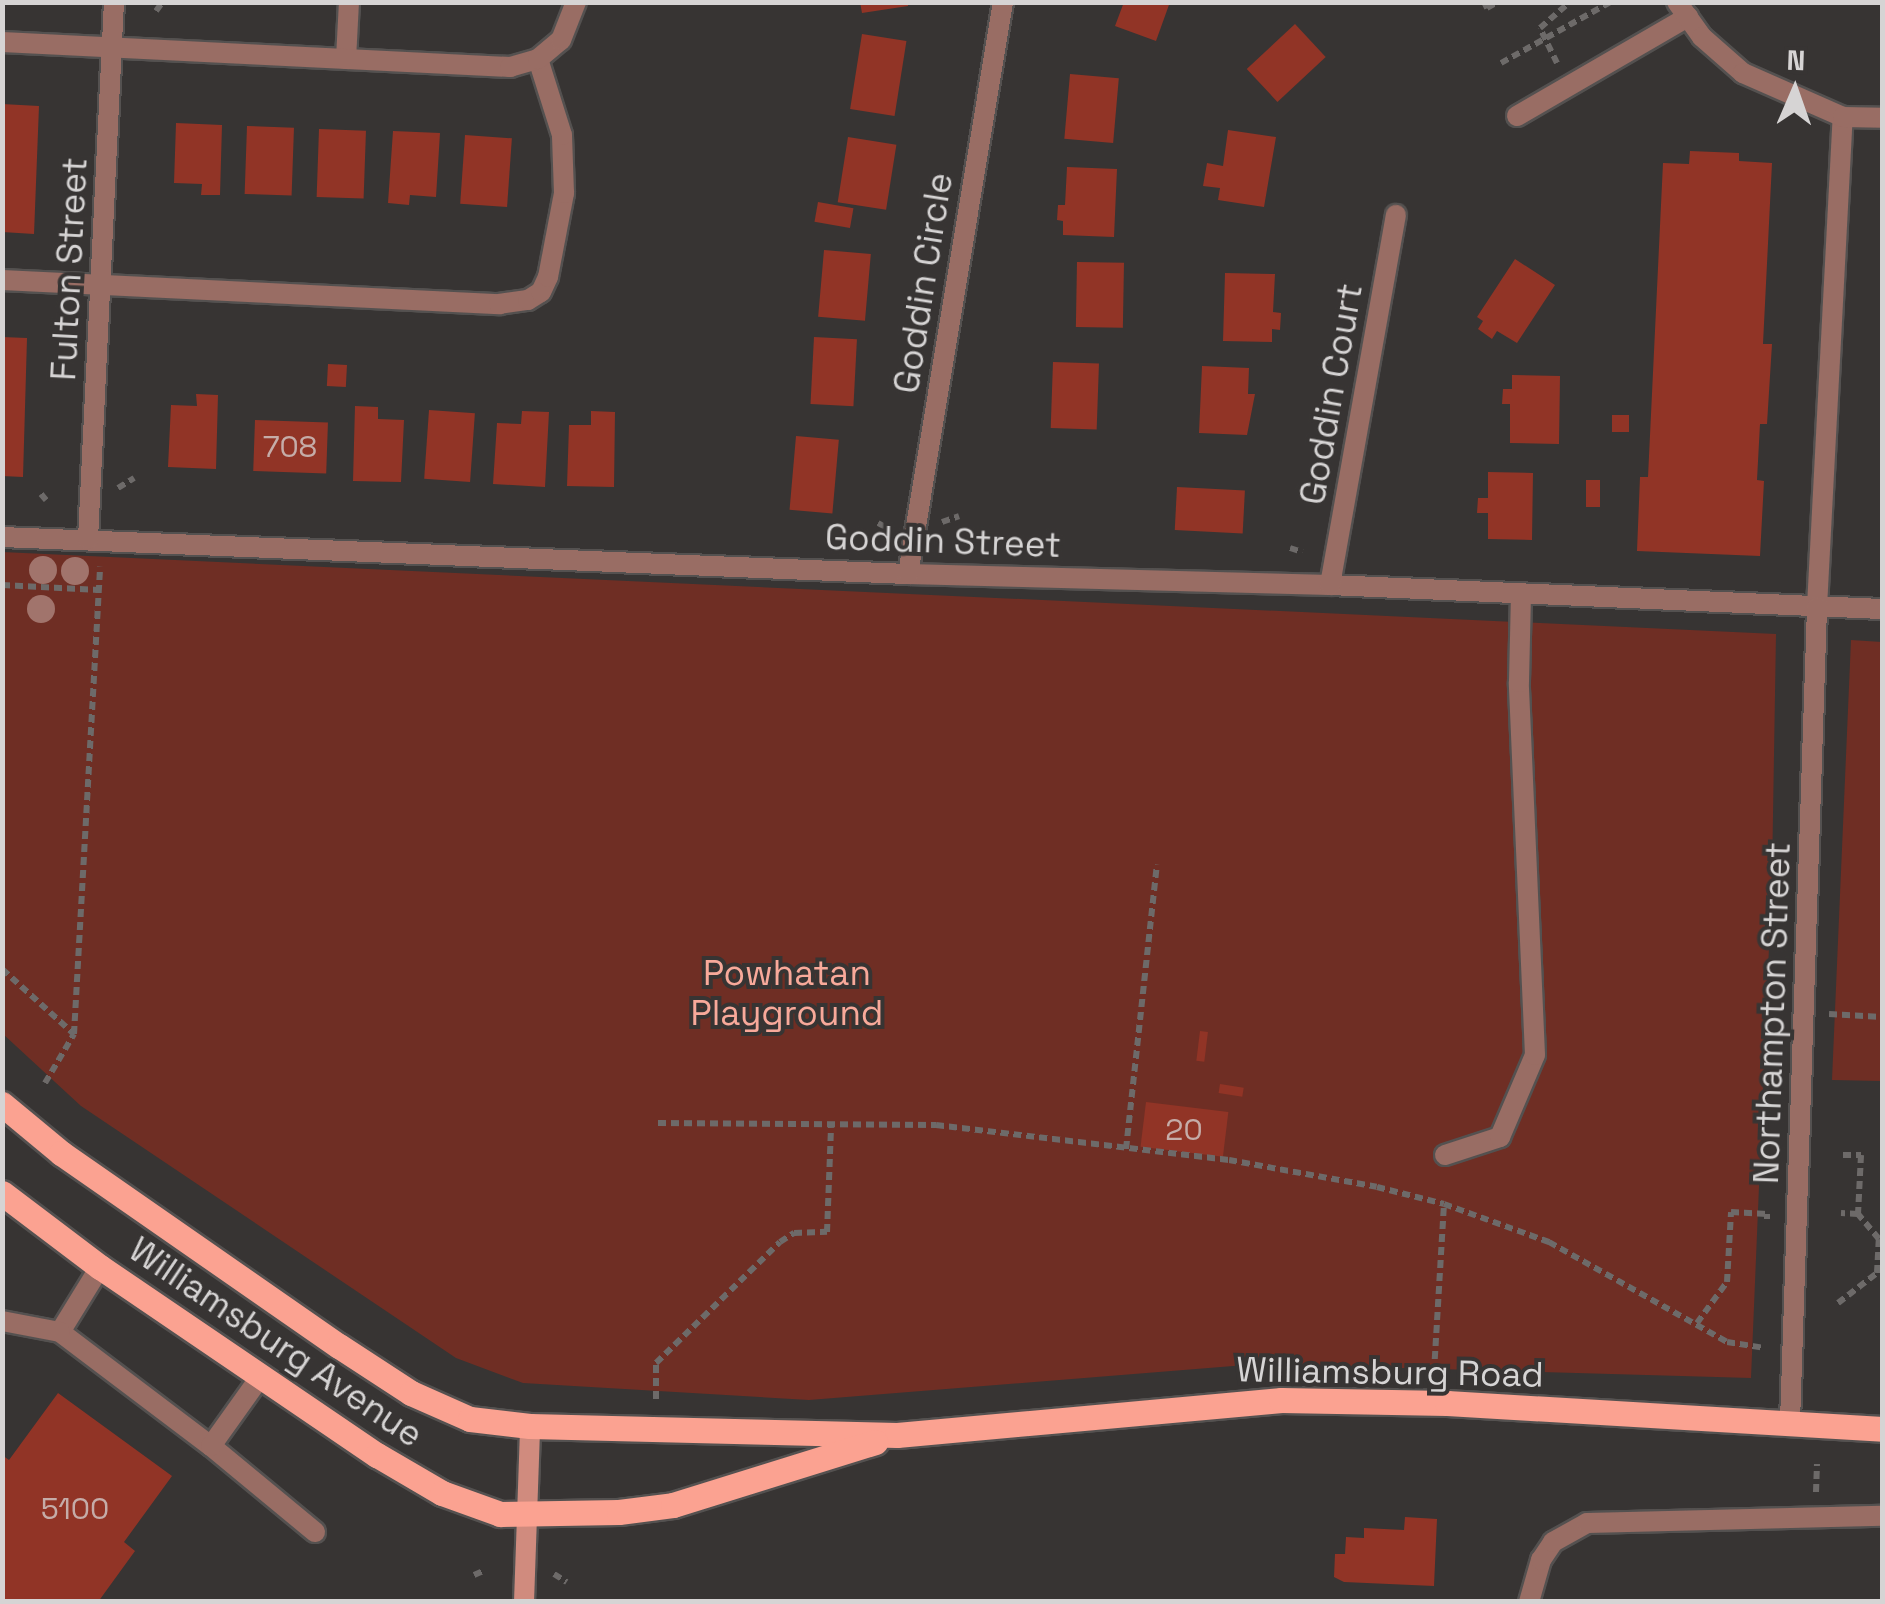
<!DOCTYPE html>
<style>
body{margin:0}
#map{position:relative;width:1885px;height:1604px;overflow:hidden;background:#373433;font-family:"Space Grotesk",sans-serif}
div>[style]{position:absolute}
.green>*{inset:0;background:#6f2e24}
.building>*{inset:0;background:#913426;transform-origin:0 0}
.path>*{height:6px;margin-top:-3px;transform-origin:0;background:repeating-linear-gradient(90deg,#6d6a69 0 8px,transparent 0 13px)}
.roads{filter:drop-shadow(2px 0 #545150) drop-shadow(-2px 0 #545150) drop-shadow(0 2px #545150) drop-shadow(0 -2px #545150)}
.lane>*{height:20px;margin:-10px;padding:0 10px;transform-origin:10px;border-radius:10px;background:#996d64}
.street>*{height:20px;margin:-10px;padding:0 10px;transform-origin:10px;border-radius:10px;background:#996d64}
.secondary>*{height:20px;margin:-10px;padding:0 10px;transform-origin:10px;border-radius:10px;background:#d08b7e}
.primary>*{height:25px;margin:-12.5px;padding:0 12.5px;transform-origin:12.5px;border-radius:12.5px;background:#fba291}
.trees>*{width:28px;height:28px;margin:-14px;border-radius:50%;background:#a1746c}
span{translate:-50% -50%;white-space:nowrap;text-align:center;line-height:1.15;-webkit-text-stroke:8px #373433;paint-order:stroke}
.number-label{font-size:30px;color:#c5aca8}
.number-label span{-webkit-text-stroke-width:0}
.street-label{font-size:35px;color:#d6d4d4}
.park-label{font-size:35px;color:#f8a99a}
.frame{position:absolute;inset:0;border:5px solid #d6d4d4;pointer-events:none}
.north{position:absolute;left:1745px;top:40px;width:100px;height:100px;-webkit-text-stroke:8px #373433;paint-order:stroke;rotate:2deg;font-size:28px;font-weight:700;line-height:40px;text-align:center;color:#d6d4d4}
.north::after{content:'';display:block;margin:auto;width:35px;height:45px;background:#d6d4d4;clip-path:polygon(50% 0,100% 100%,50% 72%,0 100%)}
</style>
<div id="map">
<div class="green">
<div style="clip-path:polygon(2px 552px,1776px 634px,1772px 876px,1751px 1378px,1258px 1364px,809px 1400px,523px 1383px,456px 1358px,81px 1106px,3px 1034px)"></div>
<div style="clip-path:polygon(1851px 640px,1882px 642px,1882px 1081px,1832px 1080px)"></div>
</div>
<div class="building">
<div style="clip-path:polygon(860px 2px,908px 2px,908px 6px,862px 13px)"></div>
<div style="clip-path:polygon(1124px 2px,1170px 2px,1156px 41px,1115px 26px)"></div>
<div style="left:1295px;top:24px;width:45px;height:66px;rotate:47deg"></div>
<div style="left:862px;top:34px;width:45px;height:76px;rotate:9deg"></div>
<div style="left:1070px;top:74px;width:49px;height:65px;rotate:5deg"></div>
<div style="clip-path:polygon(2px 104px,39px 106px,34px 234px,2px 232px)"></div>
<div style="clip-path:polygon(176px 123px,222px 125px,220px 195px,201px 195px,202px 184px,174px 183px)"></div>
<div style="left:247px;top:126px;width:47px;height:68px;rotate:2deg"></div>
<div style="left:319px;top:129px;width:47px;height:68px;rotate:2deg"></div>
<div style="clip-path:polygon(1228px 130px,1276px 137px,1264px 207px,1218px 200px,1220px 188px,1203px 186px,1207px 163px,1223px 166px)"></div>
<div style="clip-path:polygon(393px 131px,440px 133px,436px 197px,410px 195px,409px 205px,388px 203px)"></div>
<div style="left:465px;top:135px;width:47px;height:69px;rotate:4deg"></div>
<div style="left:848px;top:137px;width:49px;height:66px;rotate:9deg"></div>
<div style="clip-path:polygon(1690px 151px,1739px 153px,1739px 161px,1772px 163px,1763px 344px,1772px 344px,1767px 424px,1760px 424px,1757px 480px,1764px 481px,1760px 556px,1637px 551px,1640px 477px,1648px 477px,1663px 163px,1689px 164px)"></div>
<div style="clip-path:polygon(1067px 167px,1117px 169px,1114px 237px,1063px 235px,1063px 221px,1057px 220px,1058px 205px,1065px 205px)"></div>
<div style="left:818px;top:202px;width:36px;height:20px;rotate:10deg"></div>
<div style="left:824px;top:250px;width:47px;height:67px;rotate:5deg"></div>
<div style="clip-path:polygon(1515px 259px,1555px 285px,1517px 343px,1497px 331px,1492px 339px,1478px 329px,1483px 321px,1477px 317px)"></div>
<div style="left:1077px;top:262px;width:47px;height:65px;rotate:1deg"></div>
<div style="clip-path:polygon(1225px 273px,1275px 274px,1273px 312px,1281px 313px,1280px 330px,1272px 329px,1272px 342px,1223px 341px)"></div>
<div style="clip-path:polygon(2px 337px,27px 338px,23px 477px,2px 476px)"></div>
<div style="left:814px;top:337px;width:43px;height:67px;rotate:3deg"></div>
<div style="left:1053px;top:362px;width:46px;height:66px;rotate:2deg"></div>
<div style="left:328px;top:364px;width:19px;height:22px;rotate:3deg"></div>
<div style="clip-path:polygon(1202px 366px,1249px 368px,1248px 394px,1255px 394px,1247px 435px,1199px 433px)"></div>
<div style="clip-path:polygon(1512px 375px,1560px 376px,1559px 444px,1510px 443px,1510px 404px,1502px 404px,1503px 389px,1512px 389px)"></div>
<div style="clip-path:polygon(196px 394px,218px 395px,216px 469px,168px 467px,171px 405px,197px 406px)"></div>
<div style="clip-path:polygon(355px 406px,378px 407px,378px 419px,404px 420px,401px 482px,353px 481px)"></div>
<div style="left:429px;top:410px;width:46px;height:69px;rotate:4deg"></div>
<div style="clip-path:polygon(522px 411px,549px 412px,545px 487px,493px 484px,497px 423px,521px 424px)"></div>
<div style="clip-path:polygon(591px 411px,615px 412px,614px 487px,567px 486px,569px 425px,591px 425px)"></div>
<div style="left:1612px;top:415px;width:17px;height:17px"></div>
<div style="left:255px;top:420px;width:73px;height:51px;rotate:2deg"></div>
<div style="left:796px;top:436px;width:43px;height:74px;rotate:5deg"></div>
<div style="clip-path:polygon(1488px 472px,1533px 473px,1532px 540px,1488px 539px,1488px 513px,1477px 513px,1478px 498px,1488px 498px)"></div>
<div style="left:1586px;top:480px;width:14px;height:27px"></div>
<div style="left:1177px;top:487px;width:68px;height:43px;rotate:3deg"></div>
<div style="left:1200px;top:1031px;width:8px;height:30px;rotate:7deg"></div>
<div style="left:1220px;top:1084px;width:24px;height:9px;rotate:9deg"></div>
<div style="left:1146px;top:1102px;width:83px;height:45px;rotate:7deg"></div>
<div style="clip-path:polygon(58px 1393px,172px 1476px,124px 1542px,135px 1551px,98px 1602px,2px 1602px,2px 1455px,9px 1460px)"></div>
<div style="clip-path:polygon(1405px 1517px,1437px 1519px,1434px 1586px,1344px 1582px,1334px 1577px,1335px 1554px,1345px 1554px,1346px 1537px,1364px 1538px,1364px 1528px,1404px 1530px)"></div>
</div>
<div class="path">
<div style="left:1484px;top:2px;width:7px;rotate:63deg"></div>
<div style="left:1487px;top:8px;width:13px;rotate:-29deg"></div>
<div style="left:156px;top:11px;width:9px;rotate:-54deg"></div>
<div style="left:1501px;top:63px;width:124px;rotate:-29.1deg"></div>
<div style="left:1557px;top:63px;width:39px;rotate:-116deg"></div>
<div style="left:1540px;top:28px;width:40px;rotate:-41deg"></div>
<div style="left:118px;top:488px;width:19px;rotate:-32deg"></div>
<div style="left:41px;top:494px;width:8px;rotate:50deg"></div>
<div style="left:942px;top:522px;width:18px;rotate:-19deg"></div>
<div style="left:878px;top:523px;width:10px;rotate:29deg"></div>
<div style="left:1290px;top:548px;width:13px;rotate:18deg"></div>
<div style="left:2px;top:585px;width:97px;rotate:3deg"></div>
<div style="left:2px;top:969px;width:97px;rotate:42.1deg"></div>
<div style="left:74px;top:1034px;width:468px;rotate:-86.8deg"></div>
<div style="left:1829px;top:1014px;width:53px;rotate:3.2deg"></div>
<div style="left:45px;top:1083px;width:57px;rotate:-59.4deg"></div>
<div style="left:658px;top:1123px;width:278px;rotate:0.4deg"></div>
<div style="left:936px;top:1125px;width:295px;rotate:6.8deg"></div>
<div style="left:1229px;top:1160px;width:150px;rotate:10.3deg"></div>
<div style="left:1377px;top:1187px;width:69px;rotate:14.2deg"></div>
<div style="left:1444px;top:1204px;width:112px;rotate:19.9deg"></div>
<div style="left:1549px;top:1242px;width:204px;rotate:29.3deg"></div>
<div style="left:1727px;top:1342px;width:36px;rotate:9deg"></div>
<div style="left:1126px;top:1149px;width:286px;rotate:-83.8deg"></div>
<div style="left:1843px;top:1155px;width:18px"></div>
<div style="left:1861px;top:1155px;width:59px;rotate:92.9deg"></div>
<div style="left:1838px;top:1303px;width:49px;rotate:-37.6deg"></div>
<div style="left:1877px;top:1273px;width:34px;rotate:-87deg"></div>
<div style="left:1879px;top:1239px;width:33px;rotate:-130deg"></div>
<div style="left:1858px;top:1214px;width:17px;rotate:-177deg"></div>
<div style="left:1697px;top:1323px;width:51px;rotate:-53.8deg"></div>
<div style="left:1727px;top:1282px;width:70px;rotate:-86.7deg"></div>
<div style="left:1731px;top:1212px;width:36px;rotate:3deg"></div>
<div style="left:1767px;top:1214px;width:5px;rotate:90deg"></div>
<div style="left:1434px;top:1372px;width:168px;rotate:-86.6deg"></div>
<div style="left:656px;top:1399px;width:36px;rotate:-90deg"></div>
<div style="left:656px;top:1363px;width:173px;rotate:-44.3deg"></div>
<div style="left:780px;top:1242px;width:17px;rotate:-33deg"></div>
<div style="left:794px;top:1233px;width:33px;rotate:-2deg"></div>
<div style="left:827px;top:1232px;width:105px;rotate:-87.8deg"></div>
<div style="left:1816px;top:1492px;width:28px;rotate:-88deg"></div>
<div style="left:554px;top:1574px;width:15px;rotate:32deg"></div>
<div style="left:474px;top:1575px;width:10px;rotate:-24deg"></div>
</div>
<div class="roads">
<div class="lane">
<div style="left:346px;top:59px;width:57px;rotate:-87deg"></div>
<div style="left:1517px;top:116px;width:198px;rotate:-30.1deg"></div>
<div style="left:2px;top:280px;width:498px;rotate:2.8deg"></div>
<div style="left:499px;top:304px;width:29px;rotate:-8deg"></div>
<div style="left:528px;top:300px;width:15px;rotate:-32deg"></div>
<div style="left:541px;top:292px;width:17px;rotate:-65deg"></div>
<div style="left:548px;top:277px;width:86px;rotate:-79.2deg"></div>
<div style="left:564px;top:193px;width:58px;rotate:-92deg"></div>
<div style="left:562px;top:135px;width:80px;rotate:-107.5deg"></div>
<div style="left:1817px;top:607px;width:491px;rotate:-87deg"></div>
<div style="left:1445px;top:1155px;width:58px;rotate:-18.1deg"></div>
<div style="left:1500px;top:1137px;width:89px;rotate:-66.9deg"></div>
<div style="left:1535px;top:1055px;width:373px;rotate:-92.5deg"></div>
<div style="left:1519px;top:682px;width:89px;rotate:-88.7deg"></div>
<div style="left:100px;top:1267px;width:76px;rotate:121.6deg"></div>
<div style="left:60px;top:1332px;width:189px;rotate:37.1deg"></div>
<div style="left:211px;top:1446px;width:135px;rotate:39.6deg"></div>
<div style="left:2px;top:1321px;width:59px;rotate:10.7deg"></div>
<div style="left:211px;top:1446px;width:86px;rotate:-54.5deg"></div>
</div>
<div class="street">
<div style="left:1677px;top:2px;width:43px;rotate:54.5deg"></div>
<div style="left:1702px;top:37px;width:55px;rotate:41.3deg"></div>
<div style="left:1743px;top:73px;width:109px;rotate:23.7deg"></div>
<div style="left:1843px;top:117px;width:39px;rotate:1deg"></div>
<div style="left:2px;top:42px;width:509px;rotate:2.82deg"></div>
<div style="left:510px;top:67px;width:29px;rotate:-16deg"></div>
<div style="left:538px;top:59px;width:30px;rotate:-40deg"></div>
<div style="left:561px;top:40px;width:41px;rotate:-68.5deg"></div>
<div style="left:2px;top:537px;width:907px;rotate:2.34deg"></div>
<div style="left:908px;top:574px;width:422px;rotate:1.5deg"></div>
<div style="left:1330px;top:585px;width:553px;rotate:2.49deg"></div>
<div style="left:88px;top:539px;width:538px;rotate:-87.23deg"></div>
<div style="left:908px;top:574px;width:580px;rotate:-80.57deg"></div>
<div style="left:1330px;top:585px;width:376px;rotate:-79.9deg"></div>
<div style="left:1790px;top:1422px;width:815px;rotate:-88.1deg"></div>
<div style="left:1529px;top:1602px;width:44px;rotate:-74.1deg"></div>
<div style="left:1541px;top:1560px;width:22px;rotate:-56deg"></div>
<div style="left:1553px;top:1542px;width:39px;rotate:-29deg"></div>
<div style="left:1587px;top:1523px;width:295px;rotate:-1.4deg"></div>
</div>
<div class="secondary">
<div style="left:524px;top:1602px;width:176px;rotate:-88deg"></div>
</div>
<div class="primary">
<div style="left:2px;top:1104px;width:77px;rotate:39.7deg"></div>
<div style="left:61px;top:1153px;width:338px;rotate:34.8deg"></div>
<div style="left:339px;top:1346px;width:86px;rotate:33.1deg"></div>
<div style="left:411px;top:1393px;width:64px;rotate:23.8deg"></div>
<div style="left:470px;top:1419px;width:60px;rotate:6.7deg"></div>
<div style="left:530px;top:1426px;width:367px;rotate:1.4deg"></div>
<div style="left:897px;top:1435px;width:386px;rotate:-5.2deg"></div>
<div style="left:1281px;top:1400px;width:166px;rotate:1deg"></div>
<div style="left:1447px;top:1403px;width:436px;rotate:3.4deg"></div>
<div style="left:2px;top:1193px;width:123px;rotate:37.1deg"></div>
<div style="left:100px;top:1267px;width:335px;rotate:34.2deg"></div>
<div style="left:377px;top:1455px;width:75px;rotate:30.3deg"></div>
<div style="left:442px;top:1493px;width:62px;rotate:19.9deg"></div>
<div style="left:500px;top:1514px;width:119px;rotate:-1deg"></div>
<div style="left:619px;top:1512px;width:54px;rotate:-7.4deg"></div>
<div style="left:673px;top:1505px;width:212px;rotate:-17.3deg"></div>
</div>
</div>
<div class="trees">
<div style="left:43px;top:570px"></div>
<div style="left:75px;top:571px"></div>
<div style="left:41px;top:609px"></div>
</div>
<div class="number-label">
<span style="left:290px;top:447px">708</span>
<span style="left:1184px;top:1130px">20</span>
<span style="left:75px;top:1509px">5100</span>
</div>
<div class="street-label">
<span style="left:69px;top:269px;rotate:-87deg">Fulton Street</span>
<span style="left:923px;top:283px;rotate:-81deg">Goddin Circle</span>
<span style="left:1331px;top:394px;rotate:-80deg">Goddin Court</span>
<span style="left:943px;top:541px;rotate:2deg">Goddin Street</span>
<span style="left:1772px;top:1013px;rotate:-88deg">Northampton Street</span>
<span style="left:276px;top:1342px;rotate:34deg">Williamsburg Avenue</span>
<span style="left:1390px;top:1372px;rotate:1deg">Williamsburg Road</span>
</div>
<div class="park-label">
<span style="left:787px;top:993px">Powhatan<br>Playground</span>
</div>
<div class="frame"></div>
<div class="north">N</div>
</div>
